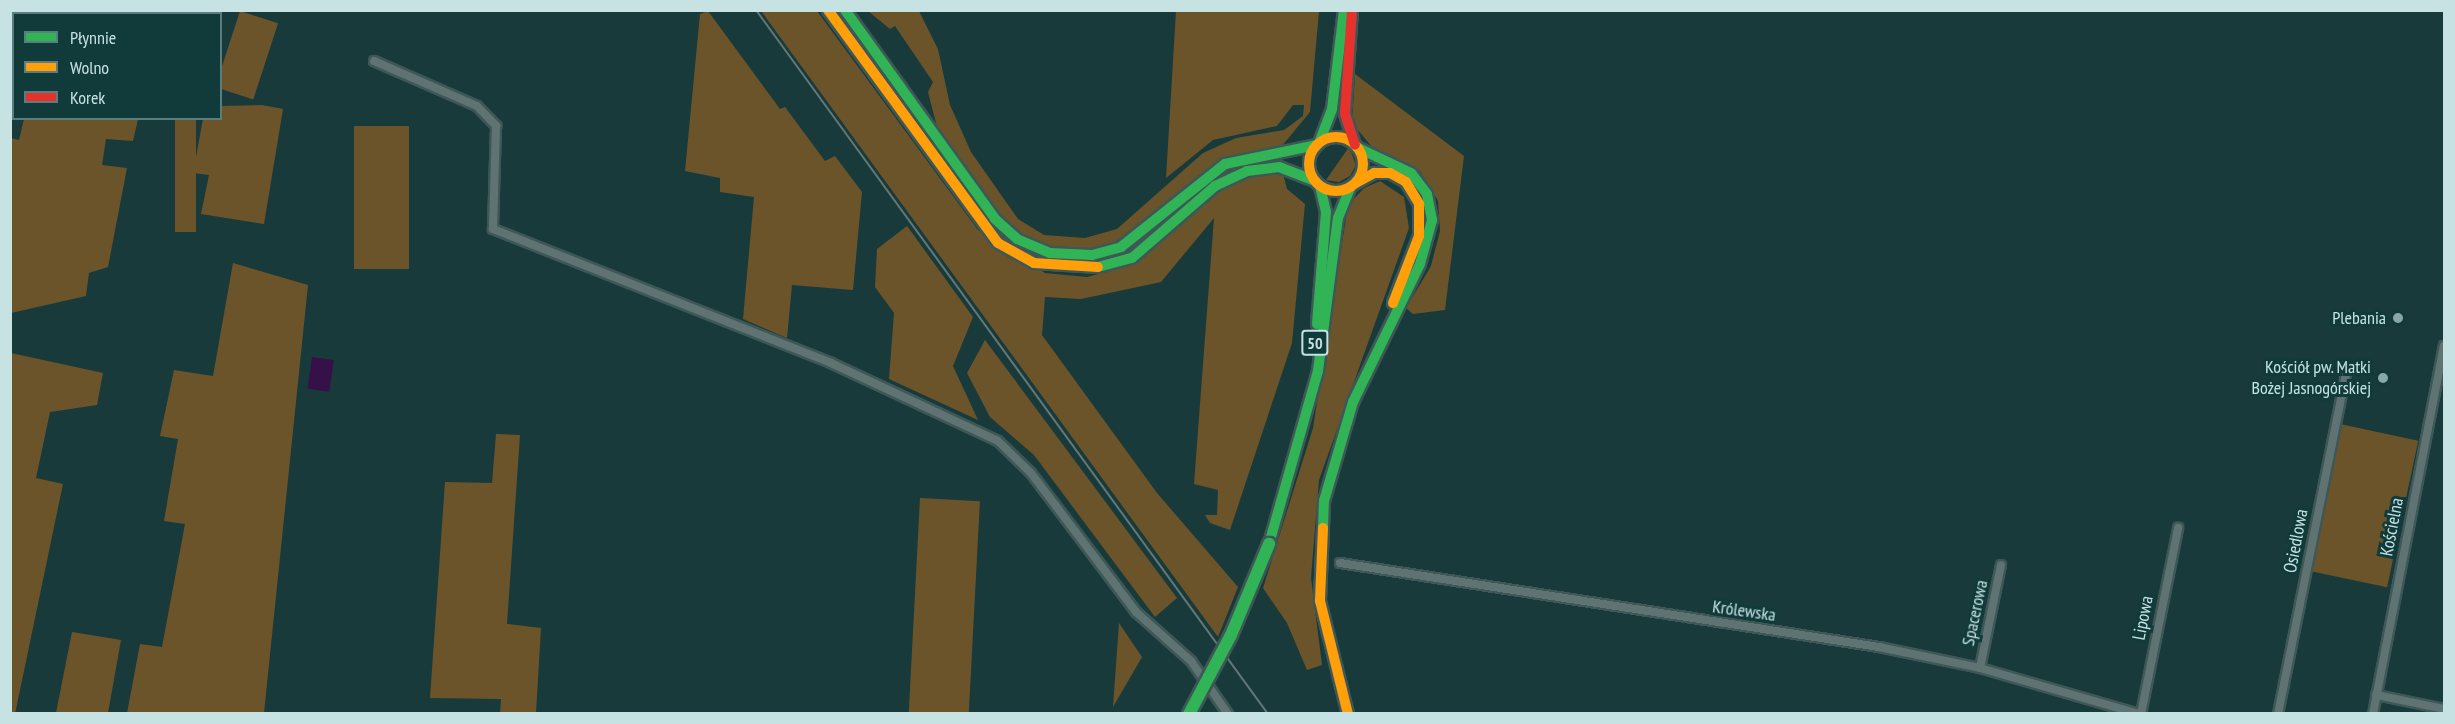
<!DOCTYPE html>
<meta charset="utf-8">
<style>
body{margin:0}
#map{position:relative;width:2455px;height:724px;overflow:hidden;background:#193a3a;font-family:"PT Sans Narrow",sans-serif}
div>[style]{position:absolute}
.green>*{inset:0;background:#6c542a;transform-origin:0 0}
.water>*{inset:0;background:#361049;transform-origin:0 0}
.roads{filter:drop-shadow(2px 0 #3e5757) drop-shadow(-2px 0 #3e5757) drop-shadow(0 2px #3e5757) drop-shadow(0 -2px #3e5757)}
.street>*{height:8px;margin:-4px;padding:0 4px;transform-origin:4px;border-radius:4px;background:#5f7373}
.fast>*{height:10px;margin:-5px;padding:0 5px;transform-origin:5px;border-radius:5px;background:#30b455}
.slow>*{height:10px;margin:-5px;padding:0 5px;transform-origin:5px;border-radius:5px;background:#ff9f0a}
.slow>.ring{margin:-5px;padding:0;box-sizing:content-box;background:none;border:10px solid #ff9f0a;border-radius:50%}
.jam>*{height:10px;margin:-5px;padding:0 5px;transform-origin:5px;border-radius:5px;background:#e5322d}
.rail>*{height:2px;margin:-1px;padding:0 1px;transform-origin:1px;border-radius:1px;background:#627777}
.bridges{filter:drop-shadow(2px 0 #3e5757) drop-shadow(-2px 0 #3e5757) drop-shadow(0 2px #3e5757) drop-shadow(0 -2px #3e5757)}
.fast-bridge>*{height:12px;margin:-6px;padding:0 6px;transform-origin:6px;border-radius:6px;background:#30b455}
.dots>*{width:16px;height:16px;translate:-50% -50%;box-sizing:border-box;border:3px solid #113b3b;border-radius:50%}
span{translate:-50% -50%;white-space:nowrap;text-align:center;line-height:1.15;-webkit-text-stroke:6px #113b3b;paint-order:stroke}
.shield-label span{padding:2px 4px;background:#113b3b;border:2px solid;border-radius:4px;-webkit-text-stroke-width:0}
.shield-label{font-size:16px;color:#c7e2e2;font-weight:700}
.poi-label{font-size:18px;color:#c7e2e2}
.right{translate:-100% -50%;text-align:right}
.street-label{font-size:18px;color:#c7e2e2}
.frame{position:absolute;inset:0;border:12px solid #c7e2e2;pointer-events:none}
.legend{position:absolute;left:12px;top:12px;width:210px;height:108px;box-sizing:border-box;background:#113b3b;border:2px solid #5a7e7e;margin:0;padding:8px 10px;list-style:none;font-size:18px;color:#c7e2e2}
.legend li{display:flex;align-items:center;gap:12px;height:30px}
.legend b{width:30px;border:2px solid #5a7e7e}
</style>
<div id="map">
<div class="green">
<div style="clip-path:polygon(48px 11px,160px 10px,160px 11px,48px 13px)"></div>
<div style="left:240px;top:11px;width:40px;height:80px;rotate:18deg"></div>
<div style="clip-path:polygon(708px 11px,780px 109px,785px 107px,825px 161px,835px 156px,862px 192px,853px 290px,792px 285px,787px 338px,743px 319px,754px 197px,720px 192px,720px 178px,685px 171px,700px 14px)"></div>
<div style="clip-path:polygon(761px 11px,817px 11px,978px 230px,1045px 273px,1087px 277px,1135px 264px,1216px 193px,1254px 175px,1283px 174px,1287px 189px,1305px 204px,1292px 343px,1230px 530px,1210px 523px,1205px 515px,1217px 515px,1218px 490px,1194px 484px,1214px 218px,1161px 282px,1081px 299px,1045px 297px,1042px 335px,1157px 493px,1238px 587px,1218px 637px)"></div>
<div style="clip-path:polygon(868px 11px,919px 11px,938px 49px,950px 105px,971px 152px,1018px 219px,1044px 235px,1085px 238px,1117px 229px,1203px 153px,1236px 138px,1284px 130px,1303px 116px,1304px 105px,1293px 105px,1277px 126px,1213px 140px,1166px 178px,1176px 11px,1319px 11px,1310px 112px,1281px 147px,1218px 162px,1157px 216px,1115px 245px,1073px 251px,1037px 244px,1007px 225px,937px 127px,928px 92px,933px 82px,895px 26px,890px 29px)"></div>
<div style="clip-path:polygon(1355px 74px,1464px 156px,1445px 310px,1413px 314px,1406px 308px,1431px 266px,1440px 231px,1438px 201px,1420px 171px,1372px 147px,1352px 123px)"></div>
<div style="clip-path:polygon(262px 105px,283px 109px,264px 224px,201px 214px,209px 175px,193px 173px,203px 119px,220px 118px,221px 106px)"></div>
<div style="clip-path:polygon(24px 119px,138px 119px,133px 141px,106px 139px,102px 165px,127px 168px,108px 267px,89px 273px,86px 296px,11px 313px,11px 138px,19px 140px)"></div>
<div style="left:175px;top:119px;width:21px;height:113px"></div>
<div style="left:354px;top:126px;width:55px;height:143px"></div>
<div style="clip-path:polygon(1349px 147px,1356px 165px,1350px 176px,1339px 182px,1326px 180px)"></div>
<div style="clip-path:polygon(1380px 181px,1404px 197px,1409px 228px,1319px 480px,1311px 578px,1322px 665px,1307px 670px,1287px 623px,1263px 588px,1313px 428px,1348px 205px,1364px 188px)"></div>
<div style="clip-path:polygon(907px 226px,973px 317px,953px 366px,978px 420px,889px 379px,894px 313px,875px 287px,877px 249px)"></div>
<div style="clip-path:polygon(233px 263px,308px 285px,264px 713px,127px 713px,140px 644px,162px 647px,185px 524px,164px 521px,178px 439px,160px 436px,174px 370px,213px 376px)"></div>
<div style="clip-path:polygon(985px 340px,1177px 598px,1155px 617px,1034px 455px,990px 417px,967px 373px)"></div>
<div style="clip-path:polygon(11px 353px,103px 373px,97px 405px,50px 412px,36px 478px,63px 484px,15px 714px,10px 713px)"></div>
<div style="left:2340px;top:424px;width:80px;height:150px;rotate:12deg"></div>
<div style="clip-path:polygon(496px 434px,520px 435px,507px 624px,541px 628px,536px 713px,500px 713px,501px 699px,430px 698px,445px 482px,492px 483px)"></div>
<div style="left:920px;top:498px;width:60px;height:216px;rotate:3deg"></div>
<div style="clip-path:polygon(1119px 623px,1142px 657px,1113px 707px)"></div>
<div style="clip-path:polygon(72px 632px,121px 640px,108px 713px,56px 713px)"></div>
</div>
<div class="water">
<div style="left:312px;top:357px;width:22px;height:32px;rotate:8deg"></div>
</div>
<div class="roads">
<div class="street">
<div style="left:374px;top:61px;width:112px;rotate:23.6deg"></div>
<div style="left:477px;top:106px;width:28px;rotate:46deg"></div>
<div style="left:496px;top:126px;width:103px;rotate:91.7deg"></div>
<div style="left:493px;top:229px;width:364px;rotate:21.6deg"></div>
<div style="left:831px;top:363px;width:184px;rotate:25deg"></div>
<div style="left:998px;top:441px;width:46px;rotate:44.1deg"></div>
<div style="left:1031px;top:473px;width:174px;rotate:52.9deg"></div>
<div style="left:1136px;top:612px;width:74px;rotate:41.7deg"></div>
<div style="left:1191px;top:661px;width:65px;rotate:55.1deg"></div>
<div style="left:1340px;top:563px;width:546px;rotate:8.86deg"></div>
<div style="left:1879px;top:647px;width:103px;rotate:11.7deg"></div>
<div style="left:1980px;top:668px;width:166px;rotate:16.1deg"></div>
<div style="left:1980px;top:668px;width:105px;rotate:-78.5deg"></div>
<div style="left:2376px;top:695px;width:69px;rotate:11.6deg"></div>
<div style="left:2141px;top:714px;width:190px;rotate:-78.7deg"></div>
<div style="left:2278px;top:714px;width:346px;rotate:-78.7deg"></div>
<div style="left:2373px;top:714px;width:375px;rotate:-79.1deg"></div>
</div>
<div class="fast">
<div style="left:845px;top:10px;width:257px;rotate:54.3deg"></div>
<div style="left:995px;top:219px;width:30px;rotate:42deg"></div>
<div style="left:1017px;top:239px;width:36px;rotate:23deg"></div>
<div style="left:1050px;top:253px;width:42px;rotate:2.7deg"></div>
<div style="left:1092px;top:255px;width:30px;rotate:-15deg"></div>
<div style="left:1121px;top:247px;width:133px;rotate:-38.6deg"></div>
<div style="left:1225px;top:164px;width:94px;rotate:-11.7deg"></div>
<div style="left:1319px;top:143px;width:36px;rotate:-69deg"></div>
<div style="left:1332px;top:109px;width:100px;rotate:-83.1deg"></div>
<div style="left:1098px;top:267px;width:35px;rotate:-15deg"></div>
<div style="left:1132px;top:258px;width:110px;rotate:-40.9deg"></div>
<div style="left:1215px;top:186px;width:35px;rotate:-25deg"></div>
<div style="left:1247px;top:171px;width:32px;rotate:-7deg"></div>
<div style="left:1279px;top:167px;width:39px;rotate:21deg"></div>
<div style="left:1317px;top:324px;width:112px;rotate:-85.4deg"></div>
<div style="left:1326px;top:212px;width:27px;rotate:-103deg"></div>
<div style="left:1323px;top:528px;width:27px;rotate:-88deg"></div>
<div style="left:1324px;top:501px;width:103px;rotate:-73.7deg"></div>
<div style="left:1353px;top:402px;width:153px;rotate:-64.1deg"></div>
<div style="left:1420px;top:264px;width:46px;rotate:-74.7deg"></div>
<div style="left:1432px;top:220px;width:26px;rotate:-101deg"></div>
<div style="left:1427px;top:194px;width:26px;rotate:-127deg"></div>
<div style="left:1411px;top:173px;width:59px;rotate:-154.7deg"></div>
<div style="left:1269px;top:544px;width:180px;rotate:-74.2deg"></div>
<div style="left:1318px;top:371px;width:154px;rotate:-82.6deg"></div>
<div style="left:1338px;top:218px;width:32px;rotate:-68deg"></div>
</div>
<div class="slow">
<div style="left:828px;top:10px;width:288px;rotate:53.9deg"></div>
<div style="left:998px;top:243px;width:41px;rotate:29.1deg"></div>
<div style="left:1034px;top:263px;width:64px;rotate:3.6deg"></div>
<div class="ring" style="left:1309px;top:137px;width:44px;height:44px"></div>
<div style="left:1356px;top:183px;width:21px;rotate:-29deg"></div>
<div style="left:1374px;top:173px;width:16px"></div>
<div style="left:1390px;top:173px;width:18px;rotate:29deg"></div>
<div style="left:1406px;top:182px;width:26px;rotate:59deg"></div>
<div style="left:1419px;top:204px;width:32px;rotate:90deg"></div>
<div style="left:1419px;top:236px;width:72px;rotate:111.2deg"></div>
<div style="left:1323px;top:528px;width:73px;rotate:92.4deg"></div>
<div style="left:1320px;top:601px;width:116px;rotate:76.1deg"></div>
</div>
<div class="jam">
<div style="left:1352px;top:10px;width:104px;rotate:93.9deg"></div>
<div style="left:1345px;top:114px;width:32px;rotate:72deg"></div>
</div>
</div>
<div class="rail">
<div style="left:756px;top:10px;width:870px;rotate:53.97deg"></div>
</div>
<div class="bridges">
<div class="fast-bridge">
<div style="left:1189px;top:714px;width:89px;rotate:-62deg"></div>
<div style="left:1231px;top:635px;width:99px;rotate:-67.3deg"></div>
</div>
</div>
<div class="dots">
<div style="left:2398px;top:318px;background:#8aa7a7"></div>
<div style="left:2383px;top:378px;background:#8aa7a7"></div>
</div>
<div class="shield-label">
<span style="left:1315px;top:343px">50</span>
</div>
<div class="poi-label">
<span class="right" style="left:2386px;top:318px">Plebania</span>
<span class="right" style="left:2371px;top:378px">Kościół pw. Matki<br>Bożej Jasnogórskiej</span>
</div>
<div class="street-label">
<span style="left:2392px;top:527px;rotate:-79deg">Kościelna</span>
<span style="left:2296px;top:541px;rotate:-79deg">Osiedlowa</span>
<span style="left:1744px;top:611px;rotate:8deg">Królewska</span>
<span style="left:1975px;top:613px;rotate:-78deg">Spacerowa</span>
<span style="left:2143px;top:618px;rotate:-79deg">Lipowa</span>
</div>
<div class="frame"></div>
<ul class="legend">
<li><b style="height:8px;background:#30b455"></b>Płynnie</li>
<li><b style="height:8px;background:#ff9f0a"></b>Wolno</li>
<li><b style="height:8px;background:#e5322d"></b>Korek</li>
</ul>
</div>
